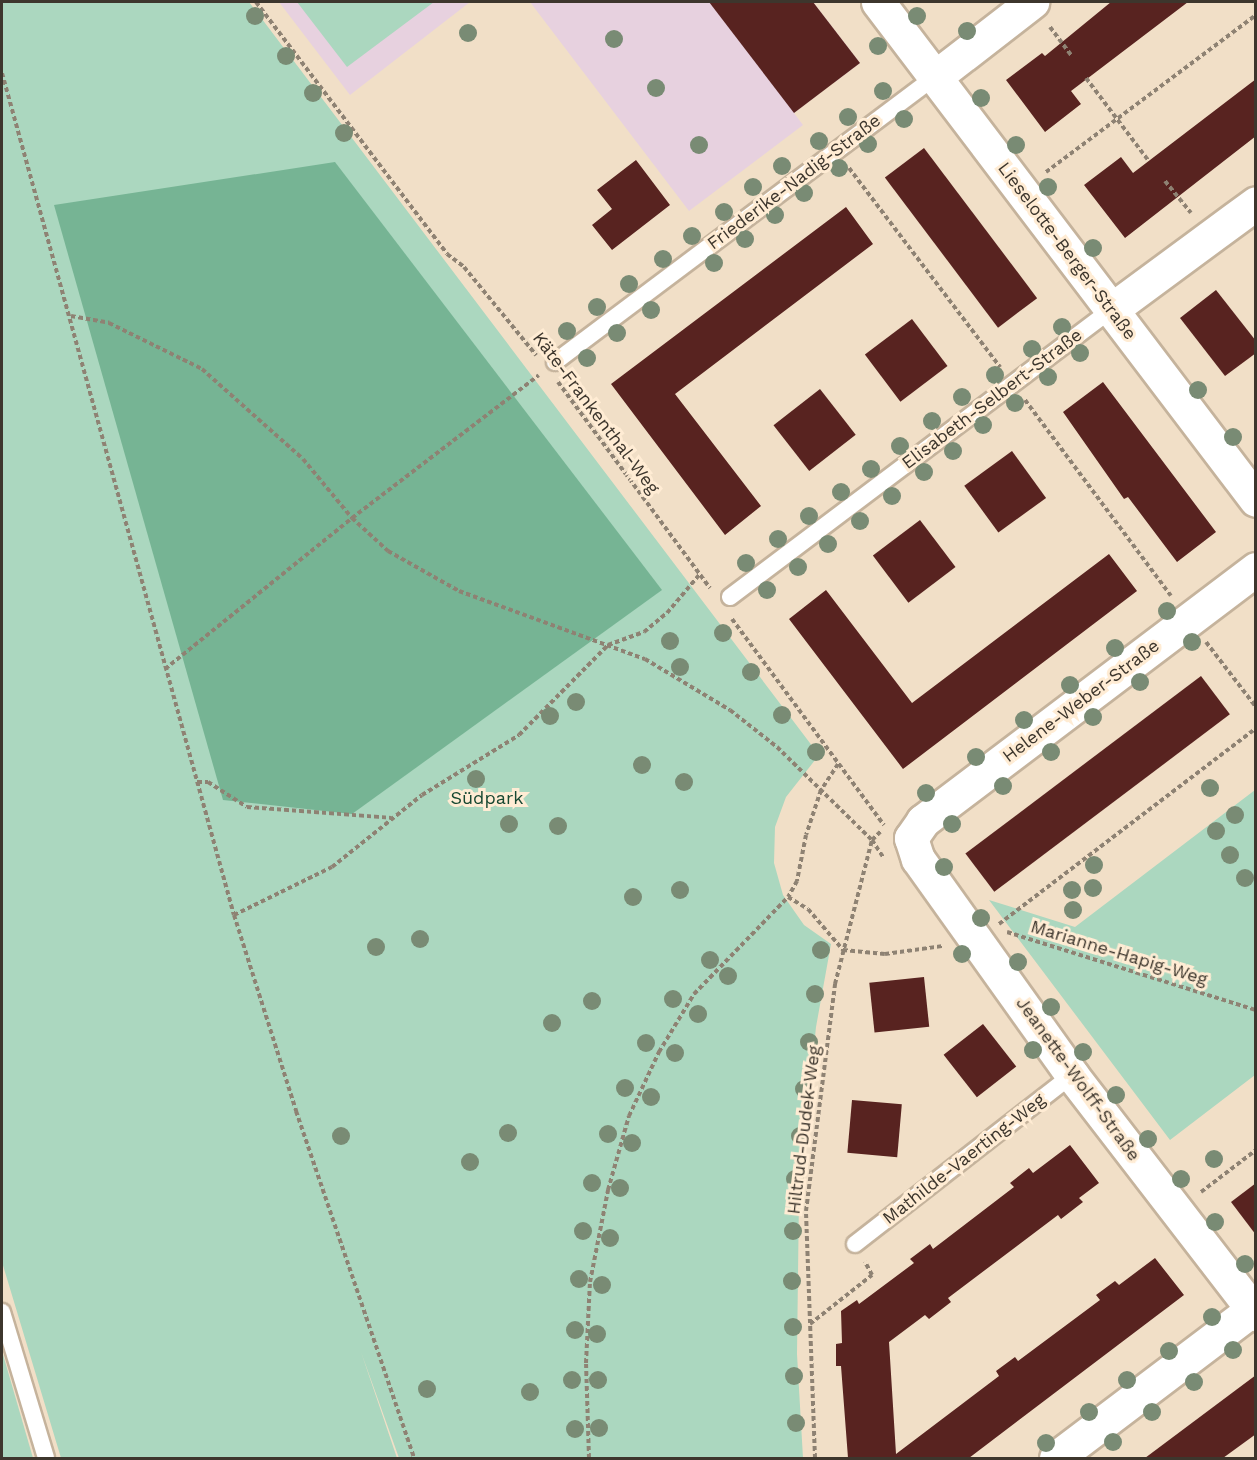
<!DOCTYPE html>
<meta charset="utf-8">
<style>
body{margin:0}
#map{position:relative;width:1257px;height:1460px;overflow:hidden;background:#f1dfc7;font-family:"Work Sans",sans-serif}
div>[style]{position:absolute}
.education>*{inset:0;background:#e7d1df}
.green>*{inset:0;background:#abd7bf}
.forest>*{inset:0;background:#76b494}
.building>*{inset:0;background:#582320;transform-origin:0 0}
.path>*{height:4px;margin-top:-2px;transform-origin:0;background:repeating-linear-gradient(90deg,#8e8273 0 4.5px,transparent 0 7.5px)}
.roads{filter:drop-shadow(2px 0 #c5b39c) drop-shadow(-2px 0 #c5b39c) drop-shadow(0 2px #c5b39c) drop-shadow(0 -2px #c5b39c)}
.lane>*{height:16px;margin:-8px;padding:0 8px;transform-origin:8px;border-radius:8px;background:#fff}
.street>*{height:33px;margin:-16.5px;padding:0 16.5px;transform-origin:16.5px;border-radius:16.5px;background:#fff}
.trees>*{width:18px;height:18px;margin:-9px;border-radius:50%;background:#798b74}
span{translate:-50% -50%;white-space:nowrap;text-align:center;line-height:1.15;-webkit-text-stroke:6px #ffecd4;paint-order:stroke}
.street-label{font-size:18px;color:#3d362d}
.park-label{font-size:18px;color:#164731}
.frame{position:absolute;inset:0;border:3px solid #3d362d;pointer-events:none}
</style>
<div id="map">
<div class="education">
<div style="clip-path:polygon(279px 2px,470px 2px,350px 95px)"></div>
<div style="clip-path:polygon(530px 2px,813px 2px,860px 63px,835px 82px,824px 69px,821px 92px,794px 113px,803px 125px,689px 211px)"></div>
</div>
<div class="green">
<div style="clip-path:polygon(2px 2px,249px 2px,819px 755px,786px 797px,775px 827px,774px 863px,783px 895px,804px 925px,831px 944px,816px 1027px,799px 1196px,797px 1354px,803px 1458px,399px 1458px,361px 1352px,397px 1458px,61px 1458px,2px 1262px)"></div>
<div style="clip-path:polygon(297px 2px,434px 2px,347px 67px)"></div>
<div style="clip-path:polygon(1255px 790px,1255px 1075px,1170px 1140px,989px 900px,1075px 927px)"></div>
<div style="clip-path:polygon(2px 1351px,33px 1458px,2px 1458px)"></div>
</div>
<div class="forest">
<div style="clip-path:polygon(335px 162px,662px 590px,352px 814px,223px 800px,54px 205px)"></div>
</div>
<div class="building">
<div style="clip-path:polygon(709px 2px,813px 2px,860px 63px,794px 113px)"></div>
<div style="clip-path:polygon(1111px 2px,1188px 2px,1071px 91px,1081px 104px,1045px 132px,1006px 80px,1042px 53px,1045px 56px)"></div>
<div style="clip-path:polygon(1256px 79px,1256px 136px,1125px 238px,1084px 185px,1121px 157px,1133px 173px)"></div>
<div style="left:924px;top:148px;width:188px;height:49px;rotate:53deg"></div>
<div style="clip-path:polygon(636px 160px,670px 205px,612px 250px,592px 225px,612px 209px,597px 190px)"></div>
<div style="clip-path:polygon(846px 207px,873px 244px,675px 394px,761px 506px,725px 535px,611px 384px)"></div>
<div style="clip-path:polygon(1216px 290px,1256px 341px,1256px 353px,1225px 376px,1180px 318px)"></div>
<div style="left:912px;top:319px;width:59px;height:59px;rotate:53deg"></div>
<div style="clip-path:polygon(1103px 382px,1216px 532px,1177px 562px,1128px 497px,1124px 499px,1063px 412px)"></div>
<div style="left:820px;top:389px;width:58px;height:59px;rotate:52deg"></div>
<div style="left:1012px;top:451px;width:58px;height:59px;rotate:54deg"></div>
<div style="left:920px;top:520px;width:59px;height:59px;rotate:53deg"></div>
<div style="clip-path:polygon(1109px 554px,1137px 591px,903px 769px,789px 619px,826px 590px,912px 703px)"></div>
<div style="left:1201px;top:676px;width:48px;height:295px;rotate:53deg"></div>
<div style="left:924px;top:977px;width:50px;height:55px;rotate:84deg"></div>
<div style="left:983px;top:1024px;width:54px;height:50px;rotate:52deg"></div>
<div style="left:852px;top:1100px;width:50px;height:53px;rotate:5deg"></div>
<div style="clip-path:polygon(1070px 1145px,1099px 1183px,1079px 1198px,1083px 1202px,1061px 1219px,1058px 1215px,948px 1298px,951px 1302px,929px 1319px,925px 1315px,889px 1342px,896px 1454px,999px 1376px,996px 1371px,1015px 1357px,1018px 1361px,1100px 1300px,1096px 1295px,1115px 1281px,1119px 1285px,1155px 1258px,1184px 1295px,969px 1458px,848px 1458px,841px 1366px,836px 1366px,836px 1344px,842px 1343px,841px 1311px,857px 1300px,859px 1304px,914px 1263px,910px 1259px,930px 1244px,933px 1249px,1014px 1187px,1010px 1183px,1029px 1168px,1033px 1173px)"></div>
<div style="clip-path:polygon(1256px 1183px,1256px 1235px,1231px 1202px)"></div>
<div style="clip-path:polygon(1256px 1375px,1256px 1434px,1223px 1458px,1145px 1458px)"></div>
</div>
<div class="path">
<div style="left:256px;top:2px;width:316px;rotate:52.8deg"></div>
<div style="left:447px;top:254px;width:21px;rotate:37deg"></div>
<div style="left:464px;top:267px;width:114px;rotate:50.7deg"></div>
<div style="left:1050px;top:27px;width:35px;rotate:53deg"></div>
<div style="left:2px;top:73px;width:873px;rotate:74.6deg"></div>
<div style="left:234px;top:915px;width:206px;rotate:72.4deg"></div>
<div style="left:296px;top:1111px;width:367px;rotate:71.2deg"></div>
<div style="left:1086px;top:78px;width:103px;rotate:52.9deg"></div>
<div style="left:849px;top:168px;width:250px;rotate:52.8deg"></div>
<div style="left:1046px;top:172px;width:262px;rotate:-36.8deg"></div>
<div style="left:1165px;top:181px;width:41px;rotate:50.9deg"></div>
<div style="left:71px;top:316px;width:39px;rotate:10deg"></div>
<div style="left:109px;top:323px;width:104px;rotate:26.3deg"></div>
<div style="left:202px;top:369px;width:135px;rotate:41.7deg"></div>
<div style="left:303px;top:459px;width:77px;rotate:50.3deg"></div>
<div style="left:352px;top:518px;width:49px;rotate:42.5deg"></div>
<div style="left:388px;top:551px;width:81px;rotate:29.4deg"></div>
<div style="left:459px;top:591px;width:198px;rotate:20.1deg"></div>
<div style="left:645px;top:659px;width:99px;rotate:31deg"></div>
<div style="left:730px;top:710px;width:60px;rotate:38.2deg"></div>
<div style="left:777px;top:747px;width:133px;rotate:44.4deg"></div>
<div style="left:872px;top:840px;width:20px;rotate:57deg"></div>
<div style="left:558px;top:382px;width:256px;rotate:53.6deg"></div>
<div style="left:1025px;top:400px;width:244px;rotate:53.3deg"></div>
<div style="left:732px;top:619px;width:256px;rotate:53.6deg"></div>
<div style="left:1206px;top:642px;width:82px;rotate:52.4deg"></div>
<div style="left:165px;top:669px;width:240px;rotate:-38.9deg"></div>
<div style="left:352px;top:518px;width:235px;rotate:-37.4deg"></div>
<div style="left:838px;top:764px;width:31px;rotate:123deg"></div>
<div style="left:821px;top:790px;width:47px;rotate:108.4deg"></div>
<div style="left:806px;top:835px;width:47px;rotate:101.1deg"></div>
<div style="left:797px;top:881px;width:18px;rotate:119deg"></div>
<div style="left:788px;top:897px;width:23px;rotate:31deg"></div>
<div style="left:808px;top:909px;width:54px;rotate:49.5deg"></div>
<div style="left:843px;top:950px;width:42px;rotate:5.4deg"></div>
<div style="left:885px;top:954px;width:59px;rotate:-7.9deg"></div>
<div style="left:197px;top:782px;width:11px"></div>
<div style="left:208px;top:782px;width:46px;rotate:32.7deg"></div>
<div style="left:247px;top:807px;width:145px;rotate:4.3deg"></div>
<div style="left:234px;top:915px;width:109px;rotate:-26.1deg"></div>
<div style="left:332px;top:867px;width:115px;rotate:-38.7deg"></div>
<div style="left:422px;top:795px;width:114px;rotate:-31.7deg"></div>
<div style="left:519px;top:735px;width:127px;rotate:-45.3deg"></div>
<div style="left:608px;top:645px;width:38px;rotate:-20deg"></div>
<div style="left:644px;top:632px;width:30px;rotate:-40deg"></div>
<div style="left:667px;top:613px;width:51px;rotate:-49.8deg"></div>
<div style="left:999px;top:924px;width:323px;rotate:-37.3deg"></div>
<div style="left:1007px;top:932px;width:261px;rotate:17.4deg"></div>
<div style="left:1201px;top:1192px;width:69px;rotate:-37.4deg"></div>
<div style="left:810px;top:1324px;width:79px;rotate:-38.3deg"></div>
<div style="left:872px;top:1275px;width:15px;rotate:-118deg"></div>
<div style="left:589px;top:1458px;width:95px;rotate:-91.8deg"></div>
<div style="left:586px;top:1363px;width:81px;rotate:-87.2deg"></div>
<div style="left:590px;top:1282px;width:94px;rotate:-78.9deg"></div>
<div style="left:608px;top:1190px;width:77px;rotate:-74.2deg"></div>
<div style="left:629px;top:1116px;width:71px;rotate:-64.9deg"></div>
<div style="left:659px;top:1052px;width:68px;rotate:-58.9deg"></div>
<div style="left:694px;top:994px;width:135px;rotate:-45.9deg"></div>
<div style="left:815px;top:1458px;width:247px;rotate:-92.1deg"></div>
<div style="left:806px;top:1211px;width:229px;rotate:-82.7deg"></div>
<div style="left:835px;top:984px;width:149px;rotate:-75.6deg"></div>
<div style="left:872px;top:840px;width:13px;rotate:-45deg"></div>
</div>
<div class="roads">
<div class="lane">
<div style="left:555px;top:362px;width:475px;rotate:-36.9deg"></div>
<div style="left:730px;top:597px;width:477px;rotate:-37deg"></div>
<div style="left:855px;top:1244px;width:275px;rotate:-37.9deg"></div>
<div style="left:2px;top:1312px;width:152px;rotate:73.2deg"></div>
</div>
<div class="street">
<div style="left:878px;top:2px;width:625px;rotate:52.8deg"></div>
<div style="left:935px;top:77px;width:123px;rotate:-37.7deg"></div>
<div style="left:1111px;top:310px;width:180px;rotate:-36.4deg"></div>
<div style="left:1256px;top:569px;width:418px;rotate:142.9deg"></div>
<div style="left:923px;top:821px;width:21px;rotate:125deg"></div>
<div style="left:911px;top:838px;width:22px;rotate:72deg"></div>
<div style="left:918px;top:859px;width:265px;rotate:54.5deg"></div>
<div style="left:1072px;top:1075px;width:302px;rotate:52.4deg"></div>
<div style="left:1056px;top:1458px;width:251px;rotate:-37.1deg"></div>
</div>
</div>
<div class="trees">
<div style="left:255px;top:16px"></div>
<div style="left:917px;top:16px"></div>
<div style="left:967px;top:31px"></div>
<div style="left:468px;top:33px"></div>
<div style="left:614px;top:39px"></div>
<div style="left:878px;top:46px"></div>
<div style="left:286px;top:56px"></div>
<div style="left:656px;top:88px"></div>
<div style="left:883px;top:91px"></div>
<div style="left:313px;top:93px"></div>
<div style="left:981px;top:98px"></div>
<div style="left:848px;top:117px"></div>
<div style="left:904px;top:119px"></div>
<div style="left:344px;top:133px"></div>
<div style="left:819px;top:141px"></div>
<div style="left:868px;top:144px"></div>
<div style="left:699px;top:145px"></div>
<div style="left:1016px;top:145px"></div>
<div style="left:782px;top:166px"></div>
<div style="left:839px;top:168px"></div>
<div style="left:753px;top:187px"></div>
<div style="left:1048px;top:187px"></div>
<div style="left:804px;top:193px"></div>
<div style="left:724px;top:212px"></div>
<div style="left:775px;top:215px"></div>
<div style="left:692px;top:236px"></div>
<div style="left:745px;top:239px"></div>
<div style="left:1093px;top:248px"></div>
<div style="left:663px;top:259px"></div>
<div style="left:714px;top:263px"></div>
<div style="left:629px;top:284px"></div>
<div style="left:597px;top:307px"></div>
<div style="left:651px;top:310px"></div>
<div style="left:1062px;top:327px"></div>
<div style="left:567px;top:331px"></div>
<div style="left:617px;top:333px"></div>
<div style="left:1032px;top:349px"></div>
<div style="left:1080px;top:353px"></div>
<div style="left:587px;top:358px"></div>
<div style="left:995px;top:375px"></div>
<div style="left:1048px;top:377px"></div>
<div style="left:1198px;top:390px"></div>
<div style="left:962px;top:397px"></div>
<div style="left:1015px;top:403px"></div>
<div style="left:932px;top:421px"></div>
<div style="left:983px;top:425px"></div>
<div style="left:1233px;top:437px"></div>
<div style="left:900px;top:446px"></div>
<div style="left:953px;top:451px"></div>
<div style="left:871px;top:469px"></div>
<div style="left:924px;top:472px"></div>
<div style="left:841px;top:492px"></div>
<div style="left:892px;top:496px"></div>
<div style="left:809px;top:516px"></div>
<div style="left:860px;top:521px"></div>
<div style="left:778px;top:539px"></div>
<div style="left:828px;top:544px"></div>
<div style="left:746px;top:563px"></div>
<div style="left:798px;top:567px"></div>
<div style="left:767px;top:590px"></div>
<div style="left:1167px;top:611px"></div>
<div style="left:723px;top:633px"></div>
<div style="left:670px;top:641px"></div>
<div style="left:1192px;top:642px"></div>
<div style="left:1115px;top:648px"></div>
<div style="left:680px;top:667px"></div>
<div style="left:751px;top:672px"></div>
<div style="left:1140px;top:682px"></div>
<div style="left:1070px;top:685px"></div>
<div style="left:576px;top:702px"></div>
<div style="left:782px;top:715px"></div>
<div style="left:550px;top:716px"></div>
<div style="left:1093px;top:717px"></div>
<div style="left:1024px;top:720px"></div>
<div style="left:816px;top:752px"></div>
<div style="left:1051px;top:752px"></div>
<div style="left:976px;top:757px"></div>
<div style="left:642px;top:765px"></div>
<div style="left:476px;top:779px"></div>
<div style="left:684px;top:782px"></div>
<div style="left:1003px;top:786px"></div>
<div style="left:1210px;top:788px"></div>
<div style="left:926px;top:793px"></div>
<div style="left:1235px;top:815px"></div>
<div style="left:509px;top:824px"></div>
<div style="left:952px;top:824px"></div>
<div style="left:558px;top:826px"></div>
<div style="left:1216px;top:831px"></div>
<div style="left:1230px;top:855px"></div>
<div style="left:1094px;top:865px"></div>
<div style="left:944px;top:867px"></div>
<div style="left:1245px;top:878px"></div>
<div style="left:1093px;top:888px"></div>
<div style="left:680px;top:890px"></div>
<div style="left:1072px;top:890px"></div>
<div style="left:633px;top:897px"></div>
<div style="left:1073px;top:910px"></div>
<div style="left:981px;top:918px"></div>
<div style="left:420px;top:939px"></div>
<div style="left:376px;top:947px"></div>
<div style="left:821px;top:950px"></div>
<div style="left:962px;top:954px"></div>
<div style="left:710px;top:960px"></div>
<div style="left:1018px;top:962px"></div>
<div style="left:728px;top:976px"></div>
<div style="left:815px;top:994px"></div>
<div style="left:673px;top:999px"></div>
<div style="left:592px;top:1001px"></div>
<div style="left:1051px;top:1007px"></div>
<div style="left:698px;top:1014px"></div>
<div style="left:552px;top:1023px"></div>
<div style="left:809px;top:1042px"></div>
<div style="left:646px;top:1043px"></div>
<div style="left:1033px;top:1050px"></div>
<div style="left:1083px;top:1052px"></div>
<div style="left:675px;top:1053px"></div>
<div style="left:625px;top:1088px"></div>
<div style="left:804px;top:1089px"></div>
<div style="left:1116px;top:1095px"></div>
<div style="left:651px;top:1097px"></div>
<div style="left:508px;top:1133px"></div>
<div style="left:608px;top:1134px"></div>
<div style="left:341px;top:1136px"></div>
<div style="left:800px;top:1136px"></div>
<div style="left:1148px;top:1139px"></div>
<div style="left:632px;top:1143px"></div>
<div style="left:1214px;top:1159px"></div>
<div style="left:470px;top:1162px"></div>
<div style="left:795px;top:1179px"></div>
<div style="left:1181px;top:1179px"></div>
<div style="left:592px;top:1183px"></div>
<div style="left:620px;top:1188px"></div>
<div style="left:1215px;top:1222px"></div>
<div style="left:583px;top:1231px"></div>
<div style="left:793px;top:1231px"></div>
<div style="left:610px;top:1238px"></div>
<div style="left:1245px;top:1264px"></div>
<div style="left:579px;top:1279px"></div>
<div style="left:792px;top:1281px"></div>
<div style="left:602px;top:1285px"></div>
<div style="left:1212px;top:1317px"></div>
<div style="left:793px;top:1327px"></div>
<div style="left:575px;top:1330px"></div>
<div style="left:597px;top:1334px"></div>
<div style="left:1233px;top:1350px"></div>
<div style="left:1169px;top:1351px"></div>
<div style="left:794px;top:1376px"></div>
<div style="left:572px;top:1380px"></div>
<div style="left:598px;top:1380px"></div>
<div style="left:1127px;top:1380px"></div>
<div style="left:1194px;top:1382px"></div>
<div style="left:427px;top:1389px"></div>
<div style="left:530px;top:1392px"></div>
<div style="left:1089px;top:1412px"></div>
<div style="left:1152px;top:1412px"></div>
<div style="left:796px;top:1423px"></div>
<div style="left:599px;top:1428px"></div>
<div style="left:575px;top:1429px"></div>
<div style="left:1113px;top:1442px"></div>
<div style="left:1046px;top:1443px"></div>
</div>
<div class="street-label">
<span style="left:794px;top:182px;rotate:-37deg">Friederike-Nadig-Straße</span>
<span style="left:1067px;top:251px;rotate:53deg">Lieselotte-Berger-Straße</span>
<span style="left:992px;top:399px;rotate:-37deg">Elisabeth-Selbert-Straße</span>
<span style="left:596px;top:413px;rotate:53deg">Käte-Frankenthal-Weg</span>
<span style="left:1081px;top:701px;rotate:-37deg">Helene-Weber-Straße</span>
<span style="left:1119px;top:953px;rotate:17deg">Marianne-Hapig-Weg</span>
<span style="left:1078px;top:1079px;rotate:54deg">Jeanette-Wolff-Straße</span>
<span style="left:804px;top:1130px;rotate:-83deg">Hiltrud-Dudek-Weg</span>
<span style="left:964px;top:1159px;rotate:-38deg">Mathilde-Vaerting-Weg</span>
</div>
<div class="park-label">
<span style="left:487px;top:798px">Südpark</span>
</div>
<div class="frame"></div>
</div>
